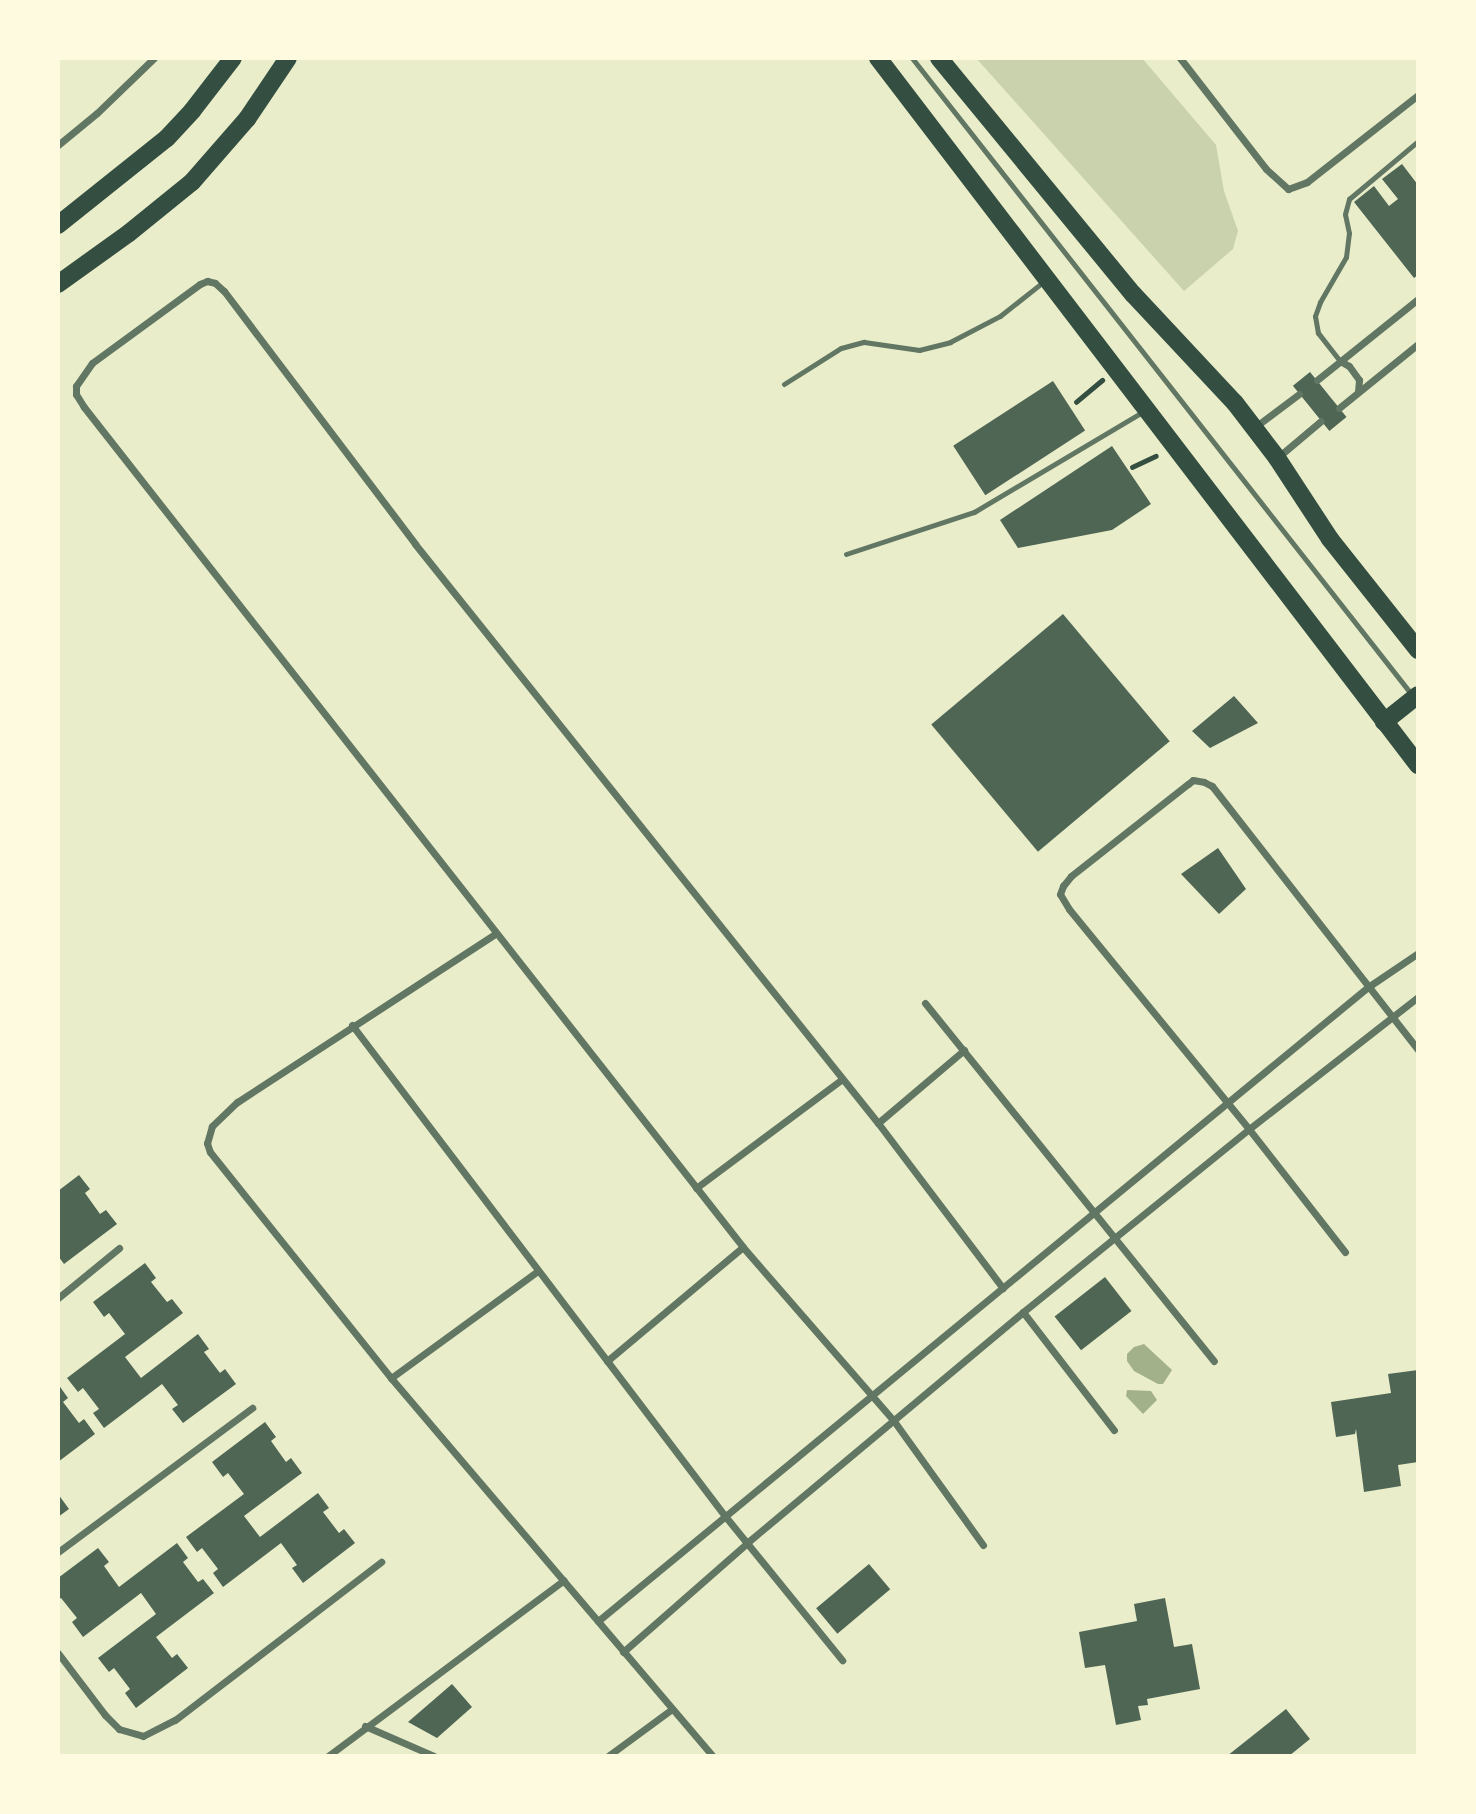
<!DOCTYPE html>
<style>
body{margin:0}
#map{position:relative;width:1476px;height:1814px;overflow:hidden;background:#e9edc9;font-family:"Archivo Narrow",sans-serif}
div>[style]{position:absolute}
.green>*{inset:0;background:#cad2ad}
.water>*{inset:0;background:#a3b18a}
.building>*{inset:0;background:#4f6655;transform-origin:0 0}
.path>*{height:4.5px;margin:-2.25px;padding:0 2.25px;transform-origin:2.25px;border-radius:2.25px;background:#344e41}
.service>*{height:5px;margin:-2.5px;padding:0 2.5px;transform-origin:2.5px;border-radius:2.5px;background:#617663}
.minor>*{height:7px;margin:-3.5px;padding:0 3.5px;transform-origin:3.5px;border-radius:3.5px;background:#617663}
.primary>*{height:18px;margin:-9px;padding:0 9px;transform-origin:9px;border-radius:9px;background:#344e41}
span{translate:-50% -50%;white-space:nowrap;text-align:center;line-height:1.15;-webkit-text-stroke:5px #fefae0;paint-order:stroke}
.frame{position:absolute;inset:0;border:60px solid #fefae0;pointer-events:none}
</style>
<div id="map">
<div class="green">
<div style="clip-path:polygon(976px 58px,1142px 58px,1216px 145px,1224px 191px,1238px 231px,1233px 249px,1184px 291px)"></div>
</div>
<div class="water">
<div style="clip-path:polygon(1144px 1344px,1172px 1370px,1163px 1384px,1158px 1384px,1134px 1371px,1127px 1361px,1127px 1354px,1134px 1347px)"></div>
<div style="clip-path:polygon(1127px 1390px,1151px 1391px,1157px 1400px,1143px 1414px,1126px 1396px)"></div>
</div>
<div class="building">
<div style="clip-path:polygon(1402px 164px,1418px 185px,1418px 275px,1414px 278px,1354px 202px,1374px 186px,1389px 206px,1398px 199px,1382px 179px)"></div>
<div style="left:1310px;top:372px;width:58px;height:22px;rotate:51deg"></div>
<div style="left:1053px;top:381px;width:59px;height:119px;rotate:57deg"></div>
<div style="clip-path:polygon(1112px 446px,1151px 504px,1112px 530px,1018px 548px,1000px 520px)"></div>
<div style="left:1063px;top:614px;width:166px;height:172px;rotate:50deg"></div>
<div style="clip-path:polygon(1234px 696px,1258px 723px,1210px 748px,1192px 731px)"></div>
<div style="clip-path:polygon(1218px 848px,1246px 889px,1219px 914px,1181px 874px)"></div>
<div style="clip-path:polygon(79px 1175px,90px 1189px,85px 1193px,100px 1214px,106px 1210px,117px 1224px,64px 1264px,58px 1256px,58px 1191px)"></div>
<div style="clip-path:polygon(145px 1263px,156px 1278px,151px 1282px,167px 1302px,172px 1299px,183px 1313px,125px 1357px,141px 1378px,198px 1334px,209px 1349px,204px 1352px,220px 1373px,225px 1369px,236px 1384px,183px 1423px,172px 1409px,178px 1405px,162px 1384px,104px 1428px,93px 1413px,99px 1409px,83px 1388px,78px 1392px,67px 1378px,125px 1334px,109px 1313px,104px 1317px,93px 1302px)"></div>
<div style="left:1105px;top:1277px;width:43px;height:64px;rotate:52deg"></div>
<div style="clip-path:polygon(1418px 1370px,1418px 1462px,1398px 1465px,1401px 1486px,1364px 1492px,1356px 1429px,1355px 1434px,1336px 1437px,1331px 1402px,1391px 1393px,1388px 1374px)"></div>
<div style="clip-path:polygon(58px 1384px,68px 1398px,63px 1402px,79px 1423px,84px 1419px,95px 1434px,58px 1462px)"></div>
<div style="clip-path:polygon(265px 1422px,276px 1437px,271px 1441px,286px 1462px,291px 1458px,302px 1473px,244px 1516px,260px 1537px,318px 1493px,329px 1508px,323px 1512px,339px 1533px,344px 1529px,355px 1543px,303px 1583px,292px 1568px,297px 1565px,281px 1543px,223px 1587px,213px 1573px,218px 1569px,202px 1548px,197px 1552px,186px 1537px,244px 1494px,228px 1473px,223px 1477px,212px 1462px)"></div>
<div style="clip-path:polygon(58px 1494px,69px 1509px,58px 1517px)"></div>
<div style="clip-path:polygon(177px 1543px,188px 1558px,183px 1562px,198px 1582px,203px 1579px,214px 1593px,156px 1637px,172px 1658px,177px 1654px,188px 1668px,136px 1708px,125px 1693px,130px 1689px,114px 1668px,109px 1672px,98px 1658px,156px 1614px,141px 1593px,83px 1637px,72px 1622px,77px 1618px,61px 1598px,58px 1600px,58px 1578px,98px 1548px,109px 1562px,104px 1566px,119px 1587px)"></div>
<div style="left:869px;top:1564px;width:33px;height:69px;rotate:50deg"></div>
<div style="clip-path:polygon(1165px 1598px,1174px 1647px,1192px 1644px,1200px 1689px,1147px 1699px,1148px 1705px,1138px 1706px,1141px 1720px,1116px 1725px,1105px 1665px,1085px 1668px,1079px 1632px,1137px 1621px,1134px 1604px)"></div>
<div style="clip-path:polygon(452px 1684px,472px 1707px,437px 1738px,408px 1722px)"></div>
<div style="clip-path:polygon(1286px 1709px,1310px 1739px,1289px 1756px,1227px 1756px)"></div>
</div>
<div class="path">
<div style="left:1076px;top:402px;width:34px;rotate:-40deg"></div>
<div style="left:1132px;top:467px;width:26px;rotate:-25deg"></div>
</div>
<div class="service">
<div style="left:912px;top:58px;width:810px;rotate:51.87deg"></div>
<div style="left:1340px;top:361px;width:36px;rotate:-128deg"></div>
<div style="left:1318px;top:333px;width:17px;rotate:-100deg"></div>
<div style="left:1315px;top:316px;width:15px;rotate:-70deg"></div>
<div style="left:1320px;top:302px;width:52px;rotate:-60deg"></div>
<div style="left:1346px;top:257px;width:24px;rotate:-83deg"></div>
<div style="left:1349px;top:233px;width:19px;rotate:-102deg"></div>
<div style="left:1345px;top:214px;width:16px;rotate:-75deg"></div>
<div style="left:1349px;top:199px;width:90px;rotate:-40deg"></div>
<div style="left:784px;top:384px;width:67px;rotate:-32.3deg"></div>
<div style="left:841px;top:348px;width:24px;rotate:-15deg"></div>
<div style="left:864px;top:342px;width:56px;rotate:8.3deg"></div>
<div style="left:919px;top:350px;width:32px;rotate:-14deg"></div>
<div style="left:950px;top:342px;width:56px;rotate:-27.5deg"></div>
<div style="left:1000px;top:316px;width:55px;rotate:-38.3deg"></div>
<div style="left:846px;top:554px;width:135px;rotate:-18.2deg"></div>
<div style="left:974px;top:512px;width:198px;rotate:-30.7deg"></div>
</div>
<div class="minor">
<div style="left:1180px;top:58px;width:140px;rotate:52.2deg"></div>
<div style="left:1266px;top:169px;width:30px;rotate:42deg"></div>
<div style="left:1288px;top:189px;width:20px;rotate:-20deg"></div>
<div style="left:1307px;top:182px;width:141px;rotate:-38.1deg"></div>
<div style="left:58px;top:145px;width:50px;rotate:-39.4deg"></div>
<div style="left:97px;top:113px;width:79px;rotate:-44deg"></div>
<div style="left:1340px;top:361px;width:10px;rotate:29deg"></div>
<div style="left:1349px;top:366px;width:17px;rotate:54deg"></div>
<div style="left:1359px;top:380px;width:12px;rotate:95deg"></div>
<div style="left:1317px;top:380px;width:129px;rotate:-38.7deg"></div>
<div style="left:1339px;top:408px;width:102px;rotate:-39deg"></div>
<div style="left:1255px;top:427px;width:55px;rotate:-36.9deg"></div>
<div style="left:1277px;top:458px;width:57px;rotate:-40.1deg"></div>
<div style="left:495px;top:934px;width:308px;rotate:146.9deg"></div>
<div style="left:237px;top:1102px;width:35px;rotate:136deg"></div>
<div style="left:212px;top:1126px;width:18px;rotate:106deg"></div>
<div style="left:207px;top:1143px;width:9px;rotate:72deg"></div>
<div style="left:210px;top:1152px;width:290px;rotate:51.3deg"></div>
<div style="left:391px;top:1378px;width:497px;rotate:49.6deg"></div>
<div style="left:925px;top:1003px;width:460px;rotate:51.1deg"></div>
<div style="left:352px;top:1025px;width:617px;rotate:52.78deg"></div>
<div style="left:725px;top:1516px;width:186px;rotate:50.9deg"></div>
<div style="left:878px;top:1123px;width:113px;rotate:-40.3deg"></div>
<div style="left:696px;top:1188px;width:182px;rotate:-36.7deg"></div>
<div style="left:1345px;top:1252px;width:156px;rotate:-128deg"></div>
<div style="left:1249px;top:1129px;width:284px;rotate:-129.3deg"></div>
<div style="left:1069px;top:909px;width:17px;rotate:-121deg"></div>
<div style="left:1060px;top:894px;width:9px;rotate:-69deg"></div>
<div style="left:1063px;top:886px;width:13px;rotate:-51deg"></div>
<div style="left:1071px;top:876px;width:149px;rotate:-38.2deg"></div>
<div style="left:1188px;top:784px;width:6px;rotate:-39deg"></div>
<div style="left:1193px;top:780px;width:11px;rotate:10deg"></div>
<div style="left:1204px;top:782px;width:9px;rotate:27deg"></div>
<div style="left:1212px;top:786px;width:335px;rotate:52deg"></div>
<div style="left:58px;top:1298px;width:79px;rotate:-39.3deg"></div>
<div style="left:1023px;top:1312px;width:149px;rotate:52.4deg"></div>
<div style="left:607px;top:1361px;width:177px;rotate:-40deg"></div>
<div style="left:391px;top:1378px;width:182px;rotate:-36.1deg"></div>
<div style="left:983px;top:1545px;width:153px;rotate:-125.7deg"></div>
<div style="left:894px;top:1421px;width:230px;rotate:-131deg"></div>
<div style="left:743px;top:1247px;width:1068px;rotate:-128.12deg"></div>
<div style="left:84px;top:407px;width:15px;rotate:-122deg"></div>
<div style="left:76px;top:394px;width:8px;rotate:-90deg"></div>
<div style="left:76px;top:386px;width:28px;rotate:-55deg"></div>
<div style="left:92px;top:363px;width:134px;rotate:-36.2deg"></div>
<div style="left:200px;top:284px;width:8px;rotate:-23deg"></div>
<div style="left:207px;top:281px;width:8px;rotate:14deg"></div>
<div style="left:215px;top:283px;width:12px;rotate:42deg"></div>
<div style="left:224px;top:291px;width:317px;rotate:52.9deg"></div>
<div style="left:415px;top:544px;width:741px;rotate:51.35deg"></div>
<div style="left:878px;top:1123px;width:207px;rotate:52.9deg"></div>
<div style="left:58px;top:1552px;width:242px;rotate:-36.6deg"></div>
<div style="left:598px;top:1621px;width:997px;rotate:-39.47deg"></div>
<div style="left:1368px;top:987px;width:60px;rotate:-34.2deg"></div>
<div style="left:623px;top:1652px;width:167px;rotate:-41.3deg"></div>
<div style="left:748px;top:1542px;width:359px;rotate:-39.9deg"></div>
<div style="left:1023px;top:1312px;width:291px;rotate:-39deg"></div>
<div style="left:1249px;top:1129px;width:214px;rotate:-38deg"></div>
<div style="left:58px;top:1653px;width:78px;rotate:52.8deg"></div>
<div style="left:105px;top:1715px;width:20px;rotate:45deg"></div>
<div style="left:119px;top:1729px;width:25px;rotate:16deg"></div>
<div style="left:143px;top:1736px;width:36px;rotate:-27deg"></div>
<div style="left:175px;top:1720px;width:260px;rotate:-37.5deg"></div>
<div style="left:365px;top:1726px;width:75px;rotate:23.5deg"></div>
<div style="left:328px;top:1756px;width:294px;rotate:-36.7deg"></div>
<div style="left:608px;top:1756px;width:79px;rotate:-36.3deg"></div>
</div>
<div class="primary">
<div style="left:878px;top:58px;width:890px;rotate:52.63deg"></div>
<div style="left:939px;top:58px;width:306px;rotate:50.6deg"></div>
<div style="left:1133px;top:294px;width:149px;rotate:46.9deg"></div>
<div style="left:1235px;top:403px;width:69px;rotate:52.6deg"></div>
<div style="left:1277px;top:458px;width:97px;rotate:56.8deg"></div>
<div style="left:1330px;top:539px;width:142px;rotate:51.6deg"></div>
<div style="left:58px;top:225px;width:139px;rotate:-38.6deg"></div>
<div style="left:167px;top:138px;width:37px;rotate:-47deg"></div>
<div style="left:192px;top:111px;width:67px;rotate:-52.3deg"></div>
<div style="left:58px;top:284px;width:87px;rotate:-35.7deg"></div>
<div style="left:129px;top:233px;width:81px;rotate:-39deg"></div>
<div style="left:192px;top:182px;width:84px;rotate:-48.9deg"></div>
<div style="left:247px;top:119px;width:73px;rotate:-56.1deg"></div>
<div style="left:1384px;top:722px;width:43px;rotate:-38.5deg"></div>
</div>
<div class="frame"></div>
</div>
